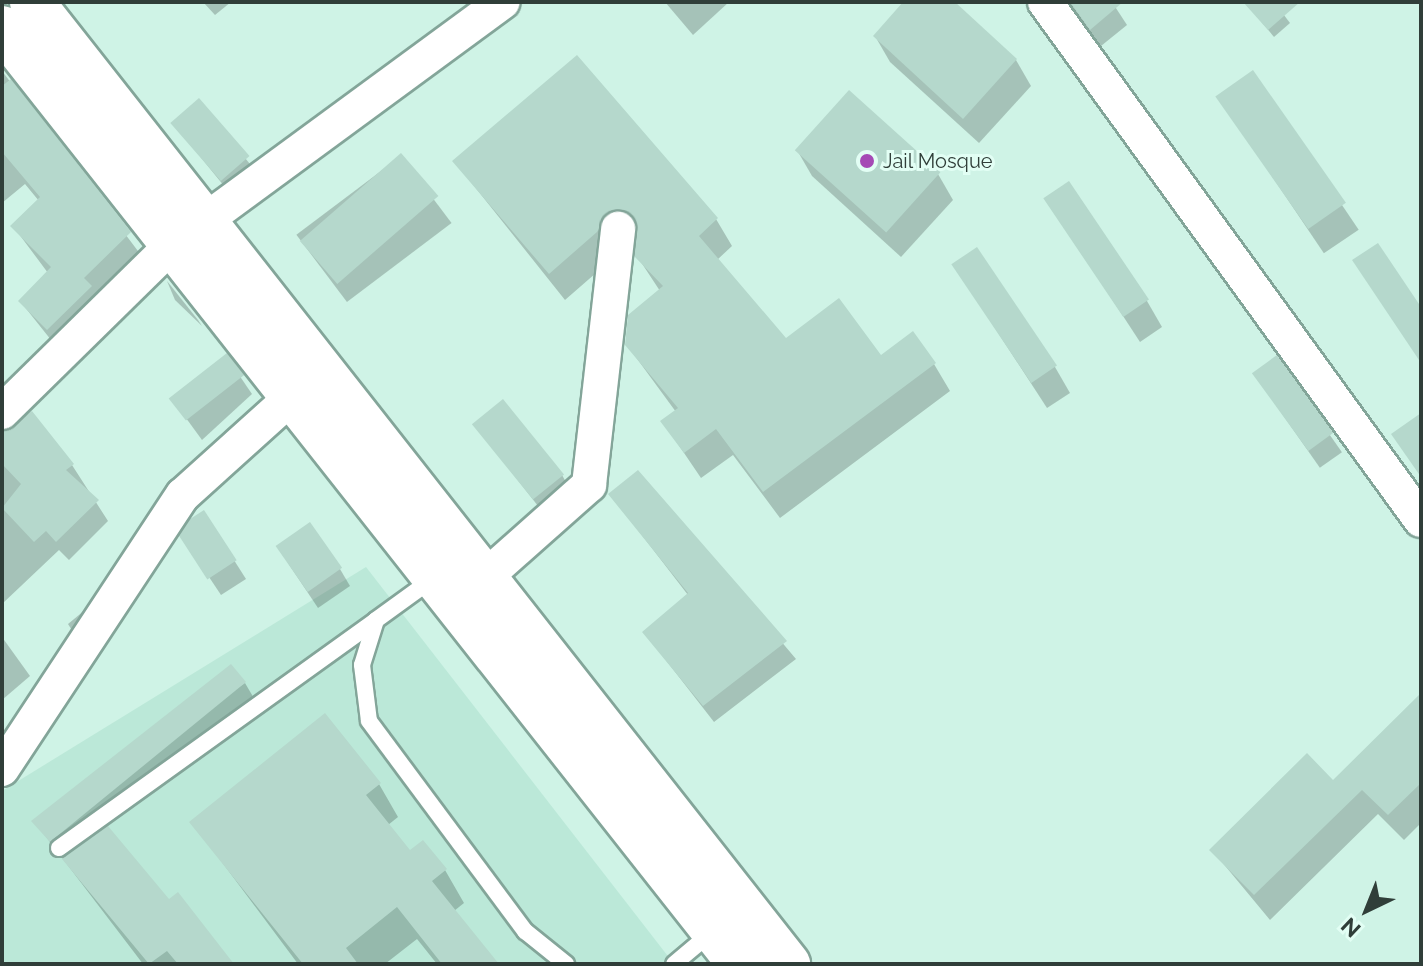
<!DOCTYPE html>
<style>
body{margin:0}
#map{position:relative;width:1423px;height:966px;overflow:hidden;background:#cff3e6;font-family:Raleway,sans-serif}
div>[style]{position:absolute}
.built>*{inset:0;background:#bbe8d8}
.shadow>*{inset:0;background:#0003;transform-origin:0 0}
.building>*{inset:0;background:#b5d8cc;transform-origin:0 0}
.roads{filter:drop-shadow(2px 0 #83a599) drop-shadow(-2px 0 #83a599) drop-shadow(0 2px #83a599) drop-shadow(0 -2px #83a599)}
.lane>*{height:16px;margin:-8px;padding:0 8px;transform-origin:8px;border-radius:8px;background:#fff}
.street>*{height:34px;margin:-17px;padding:0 17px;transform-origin:17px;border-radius:17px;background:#fff}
.highway>*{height:44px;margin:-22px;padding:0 22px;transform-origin:22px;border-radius:22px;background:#fff}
.dots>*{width:22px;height:22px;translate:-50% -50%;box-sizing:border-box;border:4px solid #e2fef4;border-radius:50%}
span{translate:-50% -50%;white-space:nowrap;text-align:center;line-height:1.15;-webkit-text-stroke:6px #e2fef4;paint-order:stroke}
.poi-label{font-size:20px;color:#303e39}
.left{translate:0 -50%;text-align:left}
.frame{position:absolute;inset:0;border:4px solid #303e39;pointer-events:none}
.north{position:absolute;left:1327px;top:870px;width:80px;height:80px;-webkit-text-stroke:6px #e2fef4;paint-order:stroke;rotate:223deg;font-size:22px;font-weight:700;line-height:32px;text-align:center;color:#303e39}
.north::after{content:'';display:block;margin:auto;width:28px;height:36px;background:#303e39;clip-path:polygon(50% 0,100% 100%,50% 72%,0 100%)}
</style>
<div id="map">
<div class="built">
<div style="clip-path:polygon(366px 567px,674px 964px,2px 964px,2px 791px)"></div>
</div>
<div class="shadow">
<div style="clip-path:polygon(203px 2px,231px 2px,215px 15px)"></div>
<div style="clip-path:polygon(665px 2px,729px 2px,693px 35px)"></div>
<div style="clip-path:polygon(906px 2px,952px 2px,1016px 60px,1031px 86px,979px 143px,890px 62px,875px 36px)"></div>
<div style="clip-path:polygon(1062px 2px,1112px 2px,1127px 25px,1101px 46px)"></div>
<div style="clip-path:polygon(1245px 2px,1274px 2px,1290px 23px,1274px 37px)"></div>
<div style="clip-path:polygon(2px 71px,144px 259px,63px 355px,20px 301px,48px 273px,13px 226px,39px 201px,25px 184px,2px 203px)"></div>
<div style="left:1253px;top:73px;width:189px;height:42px;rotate:56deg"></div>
<div style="left:199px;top:101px;width:95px;height:34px;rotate:51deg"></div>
<div style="clip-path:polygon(797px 150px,938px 174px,953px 200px,901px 257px,812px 176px)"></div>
<div style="left:401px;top:156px;width:84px;height:131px;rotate:53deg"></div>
<div style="clip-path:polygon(455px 162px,716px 219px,732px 246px,717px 260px,786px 341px,934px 364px,950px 391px,780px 518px,733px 455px,701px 478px,663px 422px,676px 412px,627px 345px,660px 291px,637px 256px,635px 239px,565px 300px)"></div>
<div style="clip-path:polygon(1046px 198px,1147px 301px,1162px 327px,1140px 342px)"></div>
<div style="clip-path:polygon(954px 265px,1055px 367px,1070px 393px,1047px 408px)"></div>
<div style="clip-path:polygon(167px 281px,198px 320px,202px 326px,175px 300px)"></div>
<div style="clip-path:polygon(226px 356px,252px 394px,202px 440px,175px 403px)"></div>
<div style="left:1276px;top:358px;width:115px;height:27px;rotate:55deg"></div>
<div style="clip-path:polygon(475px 425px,562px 475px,572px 493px,545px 515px)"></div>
<div style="clip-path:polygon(2px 434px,72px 465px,108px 521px,69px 560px,59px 550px,2px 604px)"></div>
<div style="clip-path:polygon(638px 472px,796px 659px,714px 722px,644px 632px,688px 595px,611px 495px)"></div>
<div style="clip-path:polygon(204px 513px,246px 579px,221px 595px,193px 553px)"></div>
<div style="clip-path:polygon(288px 563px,340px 569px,350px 586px,318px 608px)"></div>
<div style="clip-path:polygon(85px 610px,88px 617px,73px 632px,68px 624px)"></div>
<div style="clip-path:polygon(2px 637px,30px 676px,2px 700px)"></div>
<div style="clip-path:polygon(245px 683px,255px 700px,65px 855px,169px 901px,232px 964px,143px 964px,34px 821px)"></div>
<div style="clip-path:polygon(1421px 696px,1421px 823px,1404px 840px,1378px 814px,1270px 920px,1212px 850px,1333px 783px)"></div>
<div style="clip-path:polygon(379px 784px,398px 817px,388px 825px,410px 853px,445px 870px,464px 903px,454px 911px,497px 964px,437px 964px,417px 939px,385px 964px,298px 964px,192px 822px)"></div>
</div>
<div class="building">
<div style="clip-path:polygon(903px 2px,955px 2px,1017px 59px,963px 119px,873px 36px)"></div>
<div style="clip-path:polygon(1070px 2px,1123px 2px,1090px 30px)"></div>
<div style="clip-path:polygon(1243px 2px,1300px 2px,1268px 30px)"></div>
<div style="clip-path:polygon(577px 55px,718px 218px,699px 236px,786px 338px,839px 298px,881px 355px,913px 331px,936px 363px,763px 492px,716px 429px,684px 453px,660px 421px,678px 408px,625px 345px,628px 315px,663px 286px,635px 257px,630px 213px,609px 211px,597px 232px,549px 274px,452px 161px)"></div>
<div style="left:1253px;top:70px;width:162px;height:46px;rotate:55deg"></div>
<div style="clip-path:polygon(11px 79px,131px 232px,84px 278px,92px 286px,47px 330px,18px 301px,51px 267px,10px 226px,40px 197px,2px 152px,2px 86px)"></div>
<div style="left:849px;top:90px;width:123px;height:81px;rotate:42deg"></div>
<div style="left:199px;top:98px;width:77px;height:38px;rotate:49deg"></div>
<div style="left:401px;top:153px;width:57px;height:134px;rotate:49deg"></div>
<div style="left:1069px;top:181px;width:143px;height:31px;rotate:56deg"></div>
<div style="clip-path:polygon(1378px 243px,1421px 307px,1421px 363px,1352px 260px)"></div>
<div style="left:977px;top:247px;width:143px;height:31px;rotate:56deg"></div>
<div style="left:227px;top:353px;width:28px;height:74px;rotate:52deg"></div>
<div style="left:1277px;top:355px;width:96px;height:31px;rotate:54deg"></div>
<div style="left:503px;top:399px;width:97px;height:40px;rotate:51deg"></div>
<div style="clip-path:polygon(32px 411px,74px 464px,66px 470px,99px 500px,56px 542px,46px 531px,34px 542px,2px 508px,21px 484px,2px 464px,2px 431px)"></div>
<div style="clip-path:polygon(1421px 413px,1421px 477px,1391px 434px)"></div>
<div style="clip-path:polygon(638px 470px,787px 641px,703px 706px,642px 632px,688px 593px,608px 494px)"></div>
<div style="left:204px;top:510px;width:60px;height:35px;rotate:57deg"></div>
<div style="left:310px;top:522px;width:56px;height:42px;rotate:55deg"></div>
<div style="clip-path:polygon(231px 664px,246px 682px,50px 842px,31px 821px)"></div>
<div style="clip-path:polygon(1421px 693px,1421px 783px,1388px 815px,1362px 790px,1254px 895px,1209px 850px,1307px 753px,1333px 780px)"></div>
<div style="clip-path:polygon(325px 713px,381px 783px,366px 795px,410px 850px,423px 840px,447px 869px,432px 881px,499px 964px,442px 964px,397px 907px,346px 948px,358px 964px,303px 964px,189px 822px)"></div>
<div style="clip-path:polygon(108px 826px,169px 899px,178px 892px,234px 964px,178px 964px,167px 951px,149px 964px,62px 859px)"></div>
</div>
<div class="roads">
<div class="lane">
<div style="left:434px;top:578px;width:72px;rotate:144.1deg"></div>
<div style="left:376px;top:620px;width:47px;rotate:107.3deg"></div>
<div style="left:362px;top:665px;width:56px;rotate:82.9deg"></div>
<div style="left:369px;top:721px;width:262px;rotate:53.4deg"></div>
<div style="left:525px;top:931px;width:53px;rotate:38.8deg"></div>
<div style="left:59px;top:848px;width:390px;rotate:-35.7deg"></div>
<div style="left:674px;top:964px;width:50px;rotate:-40.1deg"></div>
</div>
<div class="street">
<div style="left:1045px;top:2px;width:640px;rotate:54.03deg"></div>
<div style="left:2px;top:412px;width:240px;rotate:-44.5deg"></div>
<div style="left:173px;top:244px;width:409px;rotate:-36.3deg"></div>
<div style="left:483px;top:579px;width:142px;rotate:-41.6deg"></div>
<div style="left:589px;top:485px;width:258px;rotate:-83.5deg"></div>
<div style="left:2px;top:769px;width:328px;rotate:-56.6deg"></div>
<div style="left:183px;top:495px;width:148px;rotate:-42deg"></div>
</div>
<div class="highway">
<div style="left:32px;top:2px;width:1224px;rotate:51.84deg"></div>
<div style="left:2px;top:28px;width:1192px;rotate:51.75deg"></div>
</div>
</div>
<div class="dots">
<div style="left:867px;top:161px;background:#a54ab5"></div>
</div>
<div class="poi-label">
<span class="left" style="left:883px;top:161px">Jail Mosque</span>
</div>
<div class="frame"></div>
<div class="north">N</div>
</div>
